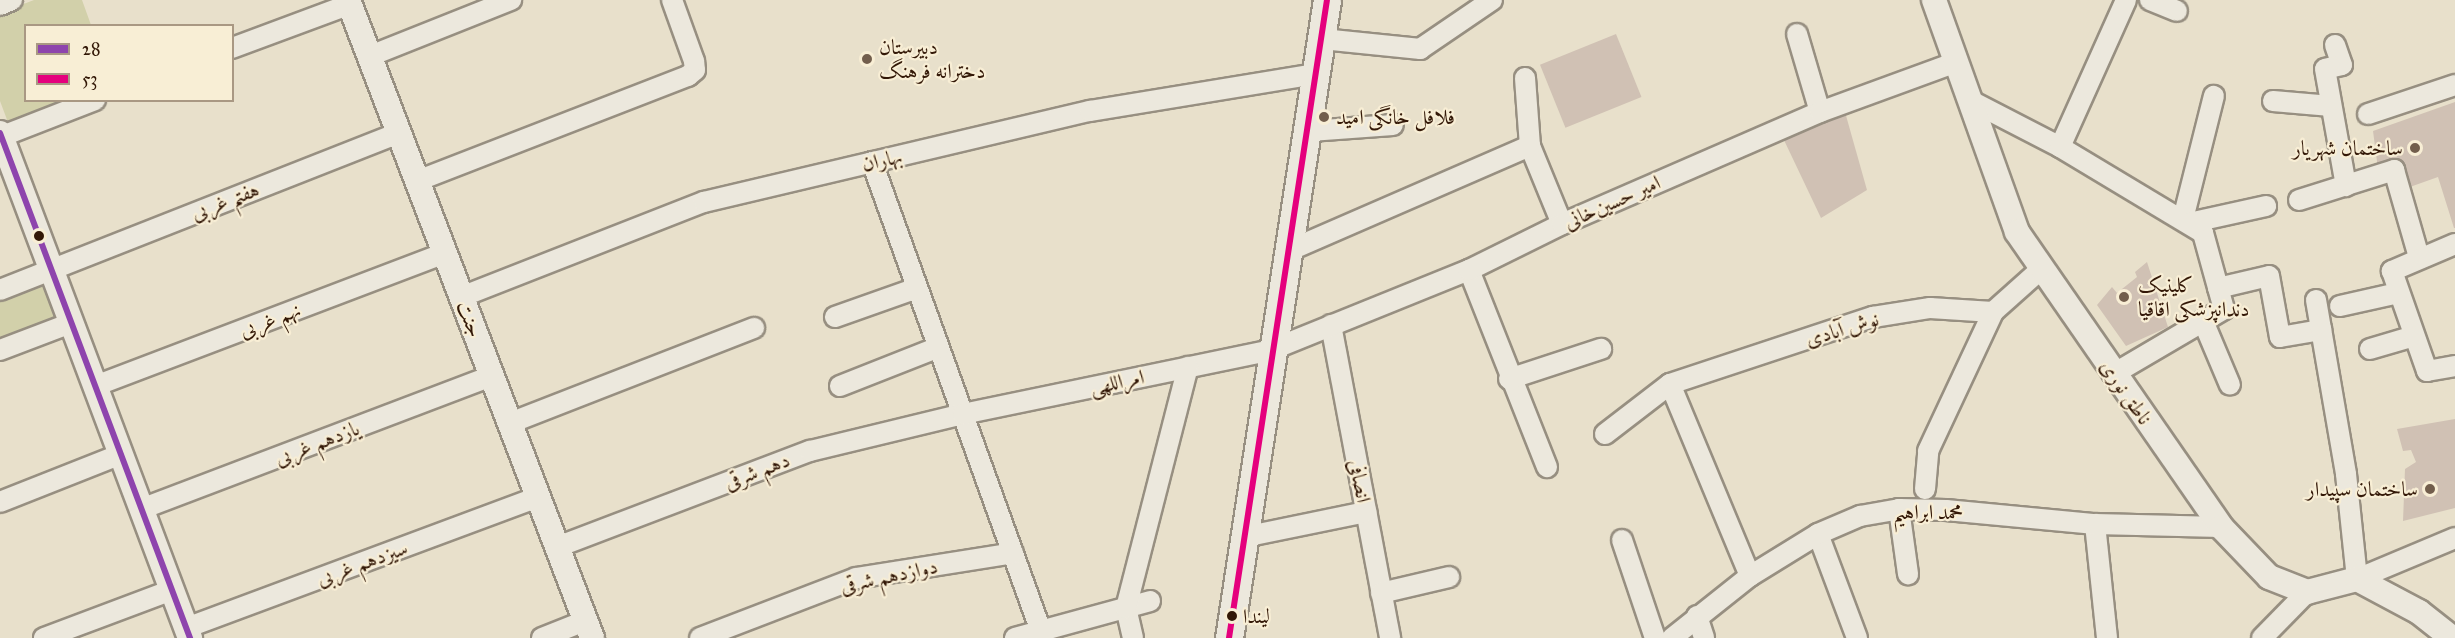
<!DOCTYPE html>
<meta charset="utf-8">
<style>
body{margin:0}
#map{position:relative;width:2455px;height:638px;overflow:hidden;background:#e8e0cb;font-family:"IM FELL Great Primer",Amiri,serif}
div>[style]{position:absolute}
.green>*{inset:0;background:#d2d0aa}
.building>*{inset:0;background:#d0c1b4;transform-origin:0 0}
.roads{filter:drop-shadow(2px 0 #978f81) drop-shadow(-2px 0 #978f81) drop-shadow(0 2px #978f81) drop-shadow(0 -2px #978f81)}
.minor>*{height:20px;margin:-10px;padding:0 10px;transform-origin:10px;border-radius:10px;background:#ece8dd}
.tertiary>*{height:24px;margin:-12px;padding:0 12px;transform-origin:12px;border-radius:12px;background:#ece8dd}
.secondary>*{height:27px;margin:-13.5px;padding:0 13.5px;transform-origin:13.5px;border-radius:13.5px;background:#ece8dd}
.bus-1>*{height:6px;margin:-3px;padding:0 3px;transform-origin:3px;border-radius:3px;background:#8e44ad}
.bus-2>*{height:6px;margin:-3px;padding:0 3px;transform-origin:3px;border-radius:3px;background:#e5007d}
.dots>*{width:16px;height:16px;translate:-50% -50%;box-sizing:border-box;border:3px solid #f8eed5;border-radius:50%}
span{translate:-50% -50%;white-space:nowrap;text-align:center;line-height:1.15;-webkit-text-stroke:4.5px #f8eed5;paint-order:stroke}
.bus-label{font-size:20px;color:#331807}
.left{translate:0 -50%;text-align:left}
.poi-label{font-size:21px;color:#331807}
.right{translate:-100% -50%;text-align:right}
.street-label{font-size:21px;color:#331807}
.legend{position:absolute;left:24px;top:24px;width:210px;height:78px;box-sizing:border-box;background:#f8eed5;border:2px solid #a99883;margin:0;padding:8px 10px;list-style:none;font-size:18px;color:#331807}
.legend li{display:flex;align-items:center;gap:12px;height:30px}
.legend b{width:30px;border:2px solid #a99883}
</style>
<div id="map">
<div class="green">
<div style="clip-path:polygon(34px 0,82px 0,91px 25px,26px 26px,26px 100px,74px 101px,9px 125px,0 101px,0 13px)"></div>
<div style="clip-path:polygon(48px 279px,63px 316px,0 341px,0 299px)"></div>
</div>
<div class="building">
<div style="left:1616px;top:34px;width:68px;height:82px;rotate:68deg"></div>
<div style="clip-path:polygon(2455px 102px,2455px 228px,2454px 228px,2438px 177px,2393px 193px,2387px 165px,2378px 169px,2373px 131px)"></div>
<div style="clip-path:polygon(1845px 112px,1867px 190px,1821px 218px,1783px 138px)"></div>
<div style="clip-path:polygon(2147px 262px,2168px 327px,2126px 346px,2097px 305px,2112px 287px,2117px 293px,2137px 277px,2135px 272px)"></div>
<div style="clip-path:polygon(2455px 419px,2455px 508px,2403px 521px,2405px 469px,2416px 462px,2411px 450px,2403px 451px,2397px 429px)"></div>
</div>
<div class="roads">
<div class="minor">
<div style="left:2150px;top:0;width:29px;rotate:22deg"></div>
<div style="left:0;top:5px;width:13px;rotate:-23deg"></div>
<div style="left:1797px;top:34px;width:81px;rotate:73.6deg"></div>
<div style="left:1322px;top:39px;width:99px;rotate:5.8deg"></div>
<div style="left:1420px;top:49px;width:87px;rotate:-34.2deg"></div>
<div style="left:2335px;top:45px;width:21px;rotate:71deg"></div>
<div style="left:2342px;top:65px;width:17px;rotate:167deg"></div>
<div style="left:2325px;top:69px;width:119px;rotate:79.8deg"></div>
<div style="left:232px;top:48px;width:126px;rotate:-20.4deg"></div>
<div style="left:370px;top:56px;width:152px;rotate:-21.7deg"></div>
<div style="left:1525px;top:78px;width:68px;rotate:85.8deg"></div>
<div style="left:1530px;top:146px;width:84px;rotate:67.7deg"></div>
<div style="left:1971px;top:101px;width:100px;rotate:27.3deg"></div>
<div style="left:2060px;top:147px;width:167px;rotate:31deg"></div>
<div style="left:2203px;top:233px;width:79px;rotate:74.6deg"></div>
<div style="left:2224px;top:309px;width:129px;rotate:149.6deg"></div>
<div style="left:2273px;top:101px;width:58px;rotate:4.9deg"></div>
<div style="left:2368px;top:114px;width:92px;rotate:-18.4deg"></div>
<div style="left:1310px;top:131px;width:83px;rotate:-4.1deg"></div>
<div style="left:0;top:137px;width:102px;rotate:-21.3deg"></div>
<div style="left:2060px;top:147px;width:161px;rotate:-65.8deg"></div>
<div style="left:872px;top:162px;width:499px;rotate:70.2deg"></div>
<div style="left:417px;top:181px;width:291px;rotate:-21.2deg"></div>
<div style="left:688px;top:76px;width:9px;rotate:-41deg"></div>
<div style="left:695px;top:70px;width:9px;rotate:-96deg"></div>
<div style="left:694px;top:61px;width:65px;rotate:-109.8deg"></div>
<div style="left:2299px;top:200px;width:100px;rotate:-17.5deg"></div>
<div style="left:2394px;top:170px;width:91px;rotate:74deg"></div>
<div style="left:2183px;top:219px;width:127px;rotate:-75.9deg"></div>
<div style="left:2189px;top:223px;width:79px;rotate:-12.4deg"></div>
<div style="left:2455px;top:244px;width:69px;rotate:156.8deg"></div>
<div style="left:2392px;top:271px;width:106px;rotate:70.7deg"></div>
<div style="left:2427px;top:371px;width:28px;rotate:-10deg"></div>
<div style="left:1288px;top:251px;width:264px;rotate:-23.5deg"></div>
<div style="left:1469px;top:270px;width:212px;rotate:68.4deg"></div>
<div style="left:2218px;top:288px;width:52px;rotate:-13.2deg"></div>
<div style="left:2269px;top:276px;width:62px;rotate:79.8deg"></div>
<div style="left:2280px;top:337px;width:42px;rotate:-9.7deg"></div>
<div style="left:0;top:290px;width:429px;rotate:-21.5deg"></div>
<div style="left:461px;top:297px;width:261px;rotate:-21.4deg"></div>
<div style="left:704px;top:202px;width:397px;rotate:-13.3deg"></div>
<div style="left:1090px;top:111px;width:230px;rotate:-9.3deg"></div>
<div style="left:2316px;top:300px;width:177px;rotate:80.2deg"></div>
<div style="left:2346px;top:474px;width:106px;rotate:84deg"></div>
<div style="left:2357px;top:579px;width:106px;rotate:-22.7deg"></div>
<div style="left:2340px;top:306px;width:59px;rotate:-12.6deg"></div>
<div style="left:835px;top:317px;width:87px;rotate:-19.5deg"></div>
<div style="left:2203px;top:321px;width:69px;rotate:67.1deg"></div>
<div style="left:1331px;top:325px;width:319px;rotate:79.3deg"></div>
<div style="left:2370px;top:349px;width:43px;rotate:-16.3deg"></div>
<div style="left:0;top:350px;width:76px;rotate:-20.8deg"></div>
<div style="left:1509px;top:379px;width:97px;rotate:-18.1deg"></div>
<div style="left:95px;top:386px;width:374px;rotate:-20.8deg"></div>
<div style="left:840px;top:386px;width:106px;rotate:-21.5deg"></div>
<div style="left:510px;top:423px;width:262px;rotate:-21.3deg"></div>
<div style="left:1605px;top:434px;width:82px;rotate:-37.6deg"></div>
<div style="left:1925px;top:489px;width:38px;rotate:-85deg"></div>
<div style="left:1928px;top:451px;width:153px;rotate:-64.9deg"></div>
<div style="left:1993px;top:312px;width:63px;rotate:-41.8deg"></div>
<div style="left:0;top:502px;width:130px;rotate:-21.6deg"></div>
<div style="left:141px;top:509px;width:375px;rotate:-20.8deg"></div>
<div style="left:1899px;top:509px;width:66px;rotate:82.1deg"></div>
<div style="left:2095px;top:524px;width:115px;rotate:84deg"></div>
<div style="left:1818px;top:534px;width:111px;rotate:69.4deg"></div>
<div style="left:1244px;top:537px;width:125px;rotate:-11.6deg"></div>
<div style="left:1622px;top:540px;width:103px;rotate:71.4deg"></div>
<div style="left:557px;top:547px;width:271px;rotate:-20.8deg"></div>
<div style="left:810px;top:451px;width:157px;rotate:-13.6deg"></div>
<div style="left:963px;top:414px;width:315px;rotate:-11.7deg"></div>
<div style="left:1271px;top:350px;width:214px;rotate:-22deg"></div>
<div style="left:1469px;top:270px;width:104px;rotate:-26.3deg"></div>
<div style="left:1562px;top:224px;width:281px;rotate:-23.5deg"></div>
<div style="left:1820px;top:112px;width:146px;rotate:-20.1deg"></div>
<div style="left:1750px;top:576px;width:208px;rotate:-112.6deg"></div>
<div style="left:1670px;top:384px;width:214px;rotate:-18.3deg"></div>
<div style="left:1873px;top:317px;width:58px;rotate:-9deg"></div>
<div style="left:1930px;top:308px;width:63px;rotate:3.6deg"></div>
<div style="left:1381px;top:593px;width:70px;rotate:-13.2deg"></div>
<div style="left:1697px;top:616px;width:23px;rotate:72deg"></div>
<div style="left:186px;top:628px;width:376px;rotate:-20.4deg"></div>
<div style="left:44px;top:638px;width:137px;rotate:-20.6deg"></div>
<div style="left:542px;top:638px;width:46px;rotate:-21.6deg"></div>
<div style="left:700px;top:638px;width:167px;rotate:-21deg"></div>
<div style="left:856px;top:578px;width:159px;rotate:-9deg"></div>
<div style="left:1015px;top:638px;width:140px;rotate:-15.3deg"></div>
<div style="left:1133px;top:638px;width:31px;rotate:-103deg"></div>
<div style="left:1126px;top:608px;width:249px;rotate:-75.6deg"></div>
<div style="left:1672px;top:638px;width:100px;rotate:-38.5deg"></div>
<div style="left:1750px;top:576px;width:80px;rotate:-31.7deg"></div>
<div style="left:1818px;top:534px;width:46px;rotate:-23.2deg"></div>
<div style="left:1860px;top:516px;width:40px;rotate:-10deg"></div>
<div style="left:1899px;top:509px;width:47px;rotate:1.2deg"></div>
<div style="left:1946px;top:510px;width:150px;rotate:5.4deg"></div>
<div style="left:2095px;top:524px;width:126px;rotate:1.4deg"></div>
<div style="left:2262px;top:638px;width:64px;rotate:-45.6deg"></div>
</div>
<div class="tertiary">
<div style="left:348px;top:0;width:683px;rotate:69.07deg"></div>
<div style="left:1934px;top:0;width:246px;rotate:70.3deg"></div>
<div style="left:2017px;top:232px;width:359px;rotate:55.3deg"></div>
<div style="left:2221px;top:527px;width:69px;rotate:46.2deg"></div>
<div style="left:2269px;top:577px;width:41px;rotate:21.5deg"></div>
<div style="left:2307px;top:592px;width:52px;rotate:-14.6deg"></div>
<div style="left:2357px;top:579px;width:70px;rotate:28deg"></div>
<div style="left:2419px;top:612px;width:42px;rotate:38.2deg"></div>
<div style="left:0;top:133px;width:540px;rotate:69.38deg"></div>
</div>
<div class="secondary">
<div style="left:1229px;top:638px;width:645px;rotate:-81.27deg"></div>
</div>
</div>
<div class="bus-1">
<div style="left:0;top:133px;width:540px;rotate:69.38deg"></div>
</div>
<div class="bus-2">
<div style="left:1229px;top:638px;width:645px;rotate:-81.27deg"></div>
</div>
<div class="dots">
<div style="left:867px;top:59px;background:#725e4c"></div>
<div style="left:1324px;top:117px;background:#725e4c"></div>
<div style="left:2415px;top:148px;background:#725e4c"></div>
<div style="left:39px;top:236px;background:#331807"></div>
<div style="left:2124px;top:297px;background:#725e4c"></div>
<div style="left:2430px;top:489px;background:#725e4c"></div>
<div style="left:1232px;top:616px;background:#331807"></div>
</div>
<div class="bus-label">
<span class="left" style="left:1243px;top:616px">لیندا</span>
</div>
<div class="poi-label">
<span class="left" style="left:879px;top:59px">دبیرستان<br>دخترانه فرهنگ</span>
<span class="left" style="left:1336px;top:117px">فلافل خانگی امید</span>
<span class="right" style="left:2403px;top:148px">ساختمان شهریار</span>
<span class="left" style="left:2138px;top:297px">کلینیک<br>دندانپزشکی اقاقیا</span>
<span class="right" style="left:2418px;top:489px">ساختمان سپیدار</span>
</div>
<div class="street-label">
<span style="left:882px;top:160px;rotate:-13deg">بهاران</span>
<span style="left:225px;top:201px;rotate:-21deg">هفتم غربی</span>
<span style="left:1612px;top:202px;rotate:-24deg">امیر حسین‌خانی</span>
<span style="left:470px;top:319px;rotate:69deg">جنت</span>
<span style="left:270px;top:320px;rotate:-21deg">نهم غربی</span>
<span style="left:1842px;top:329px;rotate:-17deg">نوش آبادی</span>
<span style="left:1117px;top:382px;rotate:-12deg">امراللهی</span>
<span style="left:2126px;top:392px;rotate:55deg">ناطق نوری</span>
<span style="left:317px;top:443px;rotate:-21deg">یازدهم غربی</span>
<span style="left:757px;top:471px;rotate:-21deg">دهم شرقی</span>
<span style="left:1360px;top:481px;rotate:79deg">انصافی</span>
<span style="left:1928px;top:512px">محمد ابراهیم</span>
<span style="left:362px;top:563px;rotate:-20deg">سیزدهم غربی</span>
<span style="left:889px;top:576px;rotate:-12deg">دوازدهم شرقی</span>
</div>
<ul class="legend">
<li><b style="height:8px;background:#8e44ad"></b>28</li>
<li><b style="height:8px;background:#e5007d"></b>53</li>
</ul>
</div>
